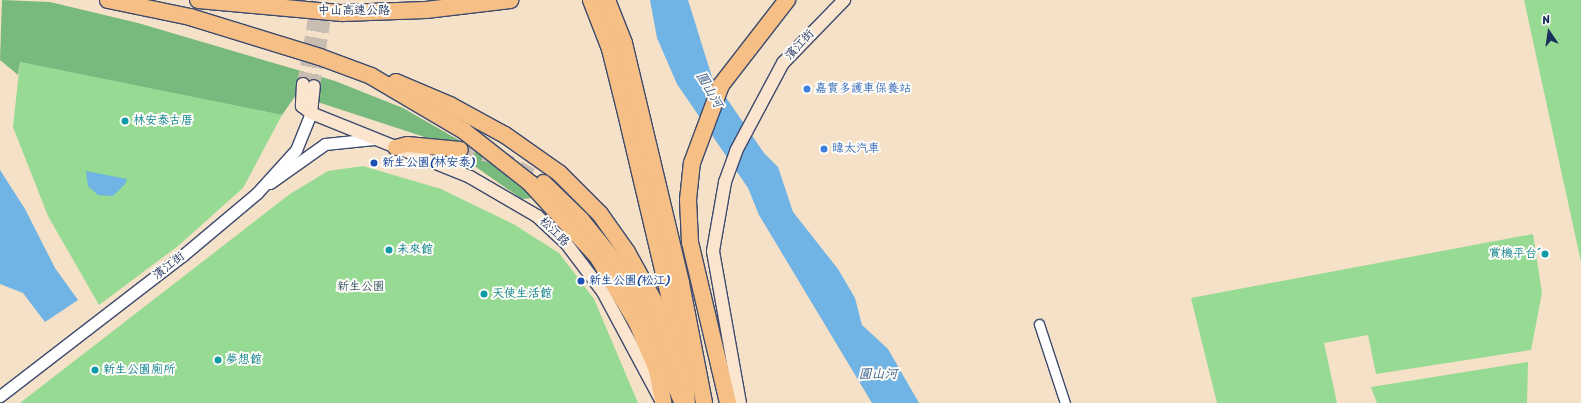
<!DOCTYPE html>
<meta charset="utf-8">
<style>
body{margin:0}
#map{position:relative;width:1581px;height:403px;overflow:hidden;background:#f4e1c7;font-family:Sriracha,"LXGW WenKai TC",sans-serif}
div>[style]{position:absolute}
.green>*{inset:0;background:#96da93}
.forest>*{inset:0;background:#78ba7d}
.water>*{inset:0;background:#70b3e5}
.secondary-tunnel>*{height:12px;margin-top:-6px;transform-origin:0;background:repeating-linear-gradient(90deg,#c9bdb2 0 12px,transparent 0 18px)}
.trunk-tunnel>*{height:15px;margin-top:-7.5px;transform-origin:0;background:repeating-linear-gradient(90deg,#c9bdb2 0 15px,transparent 0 23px)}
.roads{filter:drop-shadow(1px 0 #3c4a6e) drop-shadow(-1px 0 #3c4a6e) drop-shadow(0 1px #3c4a6e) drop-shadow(0 -1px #3c4a6e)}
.minor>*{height:9px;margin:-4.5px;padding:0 4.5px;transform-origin:4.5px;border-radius:4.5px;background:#fff}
.tertiary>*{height:11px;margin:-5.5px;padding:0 5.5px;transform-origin:5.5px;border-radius:5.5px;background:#fff}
.secondary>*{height:12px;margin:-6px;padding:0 6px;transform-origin:6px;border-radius:6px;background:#fbe5cf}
.trunk>*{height:15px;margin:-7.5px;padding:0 7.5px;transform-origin:7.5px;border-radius:7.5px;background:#f5bf86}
.motorway>*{height:16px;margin:-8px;padding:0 8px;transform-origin:8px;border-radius:8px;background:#f5bf86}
.dots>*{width:11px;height:11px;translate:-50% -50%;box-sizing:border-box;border:2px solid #fdfcf7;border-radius:50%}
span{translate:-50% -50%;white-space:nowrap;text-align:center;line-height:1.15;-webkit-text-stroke:4px #fdfcf7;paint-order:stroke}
.street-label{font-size:12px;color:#1b2f5e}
.shop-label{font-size:12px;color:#366cbe}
.left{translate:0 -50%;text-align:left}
.culture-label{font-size:12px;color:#0d838f}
.right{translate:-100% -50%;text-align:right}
.transit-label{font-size:12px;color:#164399}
.park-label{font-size:12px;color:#3a5a6b}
.water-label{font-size:13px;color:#395d8d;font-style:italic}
.north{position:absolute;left:1529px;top:12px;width:40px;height:40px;-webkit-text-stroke:3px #fdfcf7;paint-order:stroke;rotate:347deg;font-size:11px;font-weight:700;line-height:16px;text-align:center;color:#1b2f5e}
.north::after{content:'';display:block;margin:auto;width:14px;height:18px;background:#1b2f5e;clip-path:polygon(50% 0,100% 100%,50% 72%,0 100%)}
</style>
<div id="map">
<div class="green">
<div style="clip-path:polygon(1524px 0,1581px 0,1581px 262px)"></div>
<div style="clip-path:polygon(20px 62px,282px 115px,243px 188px,178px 246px,99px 305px,48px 216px,13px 127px)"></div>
<div style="clip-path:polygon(363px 166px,441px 189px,515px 225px,559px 253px,594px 299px,638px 403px,20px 403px,290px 194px,328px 171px)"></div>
<div style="clip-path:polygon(1533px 234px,1542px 293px,1531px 350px,1376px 374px,1368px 335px,1324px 343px,1337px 403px,1217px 403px,1191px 298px)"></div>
<div style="clip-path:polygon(1528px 362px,1527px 403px,1377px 403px,1371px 387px)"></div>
</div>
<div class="forest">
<div style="clip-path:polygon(2px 0,50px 2px,138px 23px,335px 81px,403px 108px,476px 150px,533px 198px,522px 199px,440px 142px,296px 95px,282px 115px,20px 62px,18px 75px,0 60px)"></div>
</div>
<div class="water">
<div style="clip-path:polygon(650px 0,688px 0,712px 77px,764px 153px,778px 167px,793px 212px,838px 269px,855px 298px,862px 325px,888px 349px,919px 403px,872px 403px,759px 215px,748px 188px,677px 84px,657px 38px)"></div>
<div style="clip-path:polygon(0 170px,25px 209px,55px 268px,78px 300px,45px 322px,23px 293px,0 284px)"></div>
<div style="clip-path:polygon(86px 171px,127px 179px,125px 184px,113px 196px,98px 195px,88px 186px)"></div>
</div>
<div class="secondary-tunnel">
<div style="left:303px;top:84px;width:85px;rotate:-80.5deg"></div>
<div style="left:314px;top:86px;width:87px;rotate:-80.8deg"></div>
</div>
<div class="trunk-tunnel">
<div style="left:460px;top:149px;width:39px;rotate:10deg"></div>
<div style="left:498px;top:156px;width:52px;rotate:30deg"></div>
</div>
<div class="roads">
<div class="minor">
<div style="left:1039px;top:324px;width:83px;rotate:71.8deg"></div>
</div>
<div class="tertiary">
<div style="left:270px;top:183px;width:67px;rotate:-35.3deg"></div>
<div style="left:325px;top:144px;width:49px;rotate:-5.8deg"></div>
<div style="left:0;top:396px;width:230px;rotate:-37.6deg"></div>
<div style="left:182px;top:256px;width:98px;rotate:-40deg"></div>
<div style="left:257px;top:193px;width:58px;rotate:-47.8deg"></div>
<div style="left:296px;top:150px;width:40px;rotate:-68deg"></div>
</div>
<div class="secondary">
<div style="left:303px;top:84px;width:22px;rotate:93deg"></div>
<div style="left:302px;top:106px;width:11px;rotate:38deg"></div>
<div style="left:311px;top:113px;width:171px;rotate:21.9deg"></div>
<div style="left:470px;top:177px;width:78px;rotate:30.2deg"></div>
<div style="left:537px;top:216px;width:40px;rotate:43deg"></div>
<div style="left:566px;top:243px;width:61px;rotate:52.9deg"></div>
<div style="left:603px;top:292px;width:123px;rotate:61.8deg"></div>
<div style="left:311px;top:113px;width:27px;rotate:-84deg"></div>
<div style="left:740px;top:403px;width:154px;rotate:-100.1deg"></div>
<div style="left:713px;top:251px;width:70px;rotate:-80.1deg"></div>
<div style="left:725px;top:182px;width:33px;rotate:-70deg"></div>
<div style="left:736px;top:151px;width:100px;rotate:-61.9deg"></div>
<div style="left:783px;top:63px;width:88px;rotate:-45.9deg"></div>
</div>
<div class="trunk">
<div style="left:395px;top:147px;width:12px;rotate:-14deg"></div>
<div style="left:407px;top:144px;width:53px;rotate:5.4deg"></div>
<div style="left:543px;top:182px;width:53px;rotate:44.2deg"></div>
<div style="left:581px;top:219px;width:54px;rotate:51deg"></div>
<div style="left:615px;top:261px;width:60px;rotate:61.3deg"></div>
<div style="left:644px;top:314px;width:97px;rotate:66.9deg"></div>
</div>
<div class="motorway">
<div style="left:108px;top:0;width:84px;rotate:11.7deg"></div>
<div style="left:190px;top:17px;width:136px;rotate:17.1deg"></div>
<div style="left:320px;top:57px;width:54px;rotate:20.4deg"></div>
<div style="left:371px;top:76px;width:108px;rotate:30.6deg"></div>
<div style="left:464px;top:131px;width:84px;rotate:38.2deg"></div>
<div style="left:530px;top:183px;width:99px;rotate:47.5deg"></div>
<div style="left:597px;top:256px;width:78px;rotate:59.2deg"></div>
<div style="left:637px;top:323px;width:51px;rotate:66.9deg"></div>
<div style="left:657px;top:370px;width:33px;rotate:79deg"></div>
<div style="left:198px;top:0;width:145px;rotate:5.2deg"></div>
<div style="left:342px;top:13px;width:84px;rotate:-2deg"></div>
<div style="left:426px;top:10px;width:85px;rotate:-6.8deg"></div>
<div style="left:591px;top:0;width:53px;rotate:68.8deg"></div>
<div style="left:610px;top:49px;width:58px;rotate:76deg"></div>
<div style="left:624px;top:105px;width:252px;rotate:76.7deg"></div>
<div style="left:682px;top:350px;width:53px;rotate:84.6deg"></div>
<div style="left:607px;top:0;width:46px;rotate:68.4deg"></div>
<div style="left:624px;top:43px;width:247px;rotate:76.6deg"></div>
<div style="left:681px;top:283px;width:122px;rotate:79.1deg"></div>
<div style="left:396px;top:82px;width:59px;rotate:23.1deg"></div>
<div style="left:450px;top:105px;width:63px;rotate:28.6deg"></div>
<div style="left:505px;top:135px;width:66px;rotate:35.1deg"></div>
<div style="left:559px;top:173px;width:58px;rotate:45deg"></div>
<div style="left:600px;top:214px;width:47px;rotate:54.6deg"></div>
<div style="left:627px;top:252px;width:56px;rotate:61.1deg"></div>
<div style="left:654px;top:301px;width:84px;rotate:69deg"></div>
<div style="left:728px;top:403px;width:165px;rotate:-103.3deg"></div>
<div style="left:690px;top:242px;width:42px;rotate:-92.7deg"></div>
<div style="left:688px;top:200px;width:37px;rotate:-84deg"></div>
<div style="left:692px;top:163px;width:83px;rotate:-69.6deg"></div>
<div style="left:721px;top:85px;width:108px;rotate:-52.2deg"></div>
</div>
</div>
<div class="dots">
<div style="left:807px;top:89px;background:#3f7fe0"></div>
<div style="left:125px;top:121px;background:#0f9aa8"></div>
<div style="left:824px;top:149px;background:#3f7fe0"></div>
<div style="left:374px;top:163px;background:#1a4fb4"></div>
<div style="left:389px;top:250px;background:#0f9aa8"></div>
<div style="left:1545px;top:254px;background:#0f9aa8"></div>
<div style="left:581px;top:281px;background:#1a4fb4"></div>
<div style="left:484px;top:294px;background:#0f9aa8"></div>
<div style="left:218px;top:360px;background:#0f9aa8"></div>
<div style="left:95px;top:370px;background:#0f9aa8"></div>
</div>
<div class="street-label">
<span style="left:354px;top:11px">中山高速公路</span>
<span style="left:800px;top:45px;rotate:-47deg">濱江街</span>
<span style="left:554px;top:232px;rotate:44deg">松江路</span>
<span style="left:169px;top:266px;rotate:-38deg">濱江街</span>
</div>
<div class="shop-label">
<span class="left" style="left:815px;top:89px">嘉實多護車保養站</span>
<span class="left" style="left:832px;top:149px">暐太汽車</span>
</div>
<div class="culture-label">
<span class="left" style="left:133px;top:121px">林安泰古厝</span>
<span class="left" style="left:397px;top:250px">未來館</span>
<span class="right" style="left:1537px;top:254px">賞機平台ˊ</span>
<span class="left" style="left:492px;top:294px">天使生活館</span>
<span class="left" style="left:226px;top:360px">夢想館</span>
<span class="left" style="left:103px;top:370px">新生公園廁所</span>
</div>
<div class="transit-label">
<span class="left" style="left:382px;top:163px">新生公園(林安泰)</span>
<span class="left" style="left:589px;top:281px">新生公園(松江)</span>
</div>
<div class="park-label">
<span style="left:361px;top:287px">新生公園</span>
</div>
<div class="water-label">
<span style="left:709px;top:90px;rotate:60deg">圓山河</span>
<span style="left:878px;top:374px">圓山河</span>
</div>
<div class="north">N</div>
</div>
